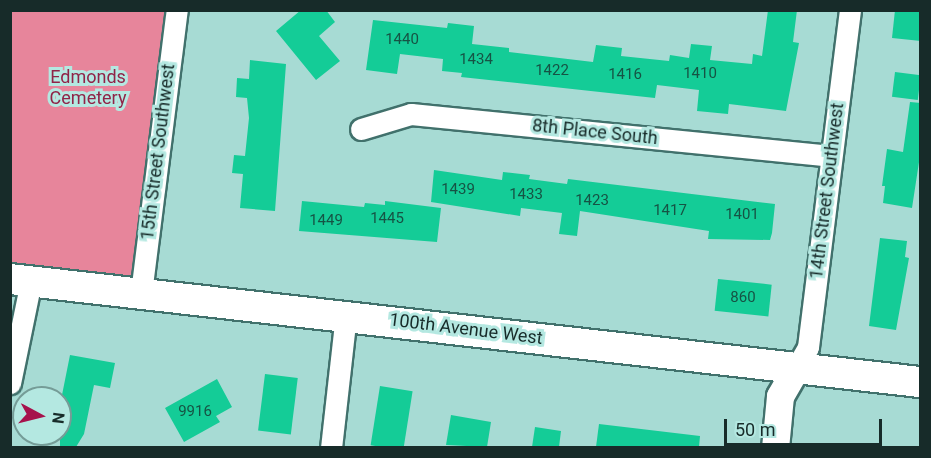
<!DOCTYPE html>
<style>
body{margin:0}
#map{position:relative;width:931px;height:458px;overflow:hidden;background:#a7dbd4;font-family:Roboto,sans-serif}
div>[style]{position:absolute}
.green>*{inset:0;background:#e7859b}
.building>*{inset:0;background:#14cc97;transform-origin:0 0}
.roads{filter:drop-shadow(2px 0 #41716c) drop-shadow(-2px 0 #41716c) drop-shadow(0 2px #41716c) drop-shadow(0 -2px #41716c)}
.minor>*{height:21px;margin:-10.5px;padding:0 10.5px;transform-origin:10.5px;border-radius:10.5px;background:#fff}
.tertiary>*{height:27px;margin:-13.5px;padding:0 13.5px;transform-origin:13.5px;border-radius:13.5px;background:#fff}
.secondary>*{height:30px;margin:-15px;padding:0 15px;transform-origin:15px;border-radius:15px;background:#fff}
span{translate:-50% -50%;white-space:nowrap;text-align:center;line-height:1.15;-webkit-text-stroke:6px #b4e8e1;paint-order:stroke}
.number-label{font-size:15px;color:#165344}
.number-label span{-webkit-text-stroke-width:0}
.park-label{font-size:18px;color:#902347}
.street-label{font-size:18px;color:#172b29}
.frame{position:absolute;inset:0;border:12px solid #172b29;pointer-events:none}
.north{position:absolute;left:12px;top:386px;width:60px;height:60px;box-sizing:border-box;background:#b4e8e1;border:2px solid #759c97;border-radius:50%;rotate:97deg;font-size:16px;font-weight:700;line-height:24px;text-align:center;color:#172b29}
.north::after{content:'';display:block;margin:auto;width:21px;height:27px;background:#a6124c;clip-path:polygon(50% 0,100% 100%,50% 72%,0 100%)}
.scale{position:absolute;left:724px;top:419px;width:158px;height:27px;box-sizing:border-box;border:3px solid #172b29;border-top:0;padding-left:8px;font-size:18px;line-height:21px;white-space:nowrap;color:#172b29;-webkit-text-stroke:4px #b4e8e1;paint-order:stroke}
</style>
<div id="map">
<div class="green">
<div style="clip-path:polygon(11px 11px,177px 11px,141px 293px,11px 278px)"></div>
</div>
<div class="building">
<div style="clip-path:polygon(301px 10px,326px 10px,335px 22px,319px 36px,340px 61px,316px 80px,276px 31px)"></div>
<div style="clip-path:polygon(768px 10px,797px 10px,793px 42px,799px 43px,786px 111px,729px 104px,728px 114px,697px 111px,699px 90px,657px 85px,655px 98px,461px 77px,462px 73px,442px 71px,443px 59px,400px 54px,397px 74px,366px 70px,373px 20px,447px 28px,448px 23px,474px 26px,472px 44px,509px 48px,509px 52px,593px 62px,596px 45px,622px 48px,621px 56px,669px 61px,670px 55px,689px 58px,691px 44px,712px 46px,710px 60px,752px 64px,753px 54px,762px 56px)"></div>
<div style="clip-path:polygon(895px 10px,921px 10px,921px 41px,892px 38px)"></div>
<div style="clip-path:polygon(250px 60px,286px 64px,275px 211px,240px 208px,243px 174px,232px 173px,234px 155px,245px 156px,249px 118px,247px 98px,236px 97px,237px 78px,249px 79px)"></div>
<div style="left:895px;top:72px;width:26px;height:25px;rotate:7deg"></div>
<div style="clip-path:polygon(910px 102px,921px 103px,921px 149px,912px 208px,883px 203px,885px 186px,882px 186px,887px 149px,903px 152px)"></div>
<div style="clip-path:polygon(434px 170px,502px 180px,503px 172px,530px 175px,529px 179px,567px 184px,568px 179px,775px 204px,772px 233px,770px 240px,708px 239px,709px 231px,580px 211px,577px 236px,559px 234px,562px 213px,521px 208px,520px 216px,431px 202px)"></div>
<div style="clip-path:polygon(302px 201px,364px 207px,365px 203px,385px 205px,385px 201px,441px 208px,437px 242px,299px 231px)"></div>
<div style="clip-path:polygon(880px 238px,907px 241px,905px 257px,909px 258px,896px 330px,869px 326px)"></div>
<div style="left:718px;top:279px;width:54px;height:32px;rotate:6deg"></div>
<div style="clip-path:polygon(70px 355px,115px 363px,110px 388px,94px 385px,84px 434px,76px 447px,60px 447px,60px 405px)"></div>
<div style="left:265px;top:374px;width:33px;height:57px;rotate:7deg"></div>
<div style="clip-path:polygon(217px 379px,232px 407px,216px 416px,220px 422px,184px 442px,165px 408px)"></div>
<div style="left:380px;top:386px;width:33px;height:60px;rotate:9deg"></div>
<div style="clip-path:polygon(451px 415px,491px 422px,487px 447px,446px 445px)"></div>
<div style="clip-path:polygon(599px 424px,700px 436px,699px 447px,596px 447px)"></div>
<div style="clip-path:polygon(535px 427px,561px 431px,559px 447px,532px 447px)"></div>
</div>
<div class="roads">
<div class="minor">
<div style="left:361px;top:129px;width:52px;rotate:-16.7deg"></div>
<div style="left:411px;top:114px;width:422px;rotate:5.7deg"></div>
<div style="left:141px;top:293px;width:285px;rotate:-82.8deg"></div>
<div style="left:796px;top:368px;width:24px;rotate:-60deg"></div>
<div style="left:808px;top:347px;width:340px;rotate:-82.9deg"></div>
<div style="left:10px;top:383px;width:104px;rotate:-78.4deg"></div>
<div style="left:331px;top:448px;width:134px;rotate:-83.6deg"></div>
</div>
<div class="tertiary">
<div style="left:775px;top:448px;width:52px;rotate:-84.5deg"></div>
<div style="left:780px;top:396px;width:32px;rotate:-60deg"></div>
</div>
<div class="secondary">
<div style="left:10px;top:279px;width:916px;rotate:6.46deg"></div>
</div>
</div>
<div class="number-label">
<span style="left:402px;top:40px">1440</span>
<span style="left:476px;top:60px">1434</span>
<span style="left:552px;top:71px">1422</span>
<span style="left:700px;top:74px">1410</span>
<span style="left:625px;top:75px">1416</span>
<span style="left:458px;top:190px">1439</span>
<span style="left:526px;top:195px">1433</span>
<span style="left:592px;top:201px">1423</span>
<span style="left:670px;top:211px">1417</span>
<span style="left:742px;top:215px">1401</span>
<span style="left:387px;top:219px">1445</span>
<span style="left:326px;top:221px">1449</span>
<span style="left:743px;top:298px">860</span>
<span style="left:195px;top:412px">9916</span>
</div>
<div class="park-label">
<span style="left:88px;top:88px">Edmonds<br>Cemetery</span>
</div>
<div class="street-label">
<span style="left:595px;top:132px;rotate:6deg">8th Place South</span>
<span style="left:158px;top:152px;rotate:-83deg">15th Street Southwest</span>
<span style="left:827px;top:191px;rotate:-83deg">14th Street Southwest</span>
<span style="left:466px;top:329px;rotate:7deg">100th Avenue West</span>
</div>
<div class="frame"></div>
<div class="north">N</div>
<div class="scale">50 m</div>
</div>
